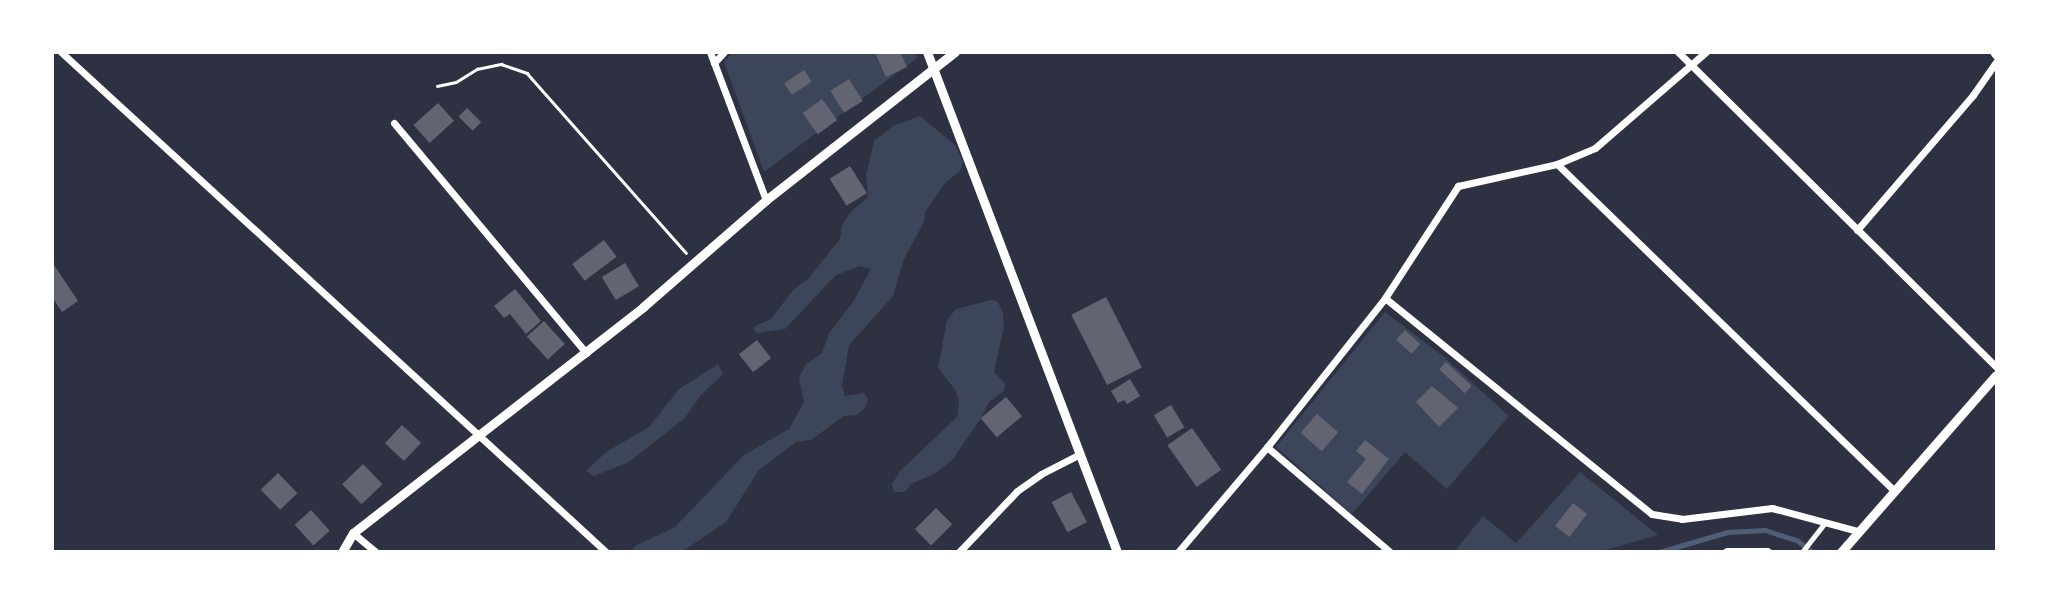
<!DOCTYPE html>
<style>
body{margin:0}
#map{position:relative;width:2049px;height:604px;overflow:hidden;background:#2d3142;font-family:Manrope,sans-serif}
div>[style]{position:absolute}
.green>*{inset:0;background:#3c4559}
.stream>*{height:4.5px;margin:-2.25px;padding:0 2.25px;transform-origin:2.25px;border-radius:2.25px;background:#4f5d75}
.building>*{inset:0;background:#626471;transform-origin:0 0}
.path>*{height:2.5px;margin:-1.25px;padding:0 1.25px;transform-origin:1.25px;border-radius:1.25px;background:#fff}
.pedestrian>*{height:5px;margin:-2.5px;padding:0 2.5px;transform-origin:2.5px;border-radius:2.5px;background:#fff}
.minor>*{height:7px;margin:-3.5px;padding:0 3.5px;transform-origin:3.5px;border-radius:3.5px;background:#fff}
.tertiary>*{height:9px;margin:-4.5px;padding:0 4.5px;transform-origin:4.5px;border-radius:4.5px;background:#fff}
span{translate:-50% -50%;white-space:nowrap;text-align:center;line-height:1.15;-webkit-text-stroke:5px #fff;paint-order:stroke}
.frame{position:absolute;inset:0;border:54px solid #fff;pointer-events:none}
</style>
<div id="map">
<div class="green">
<div style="clip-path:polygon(733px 52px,915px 52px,917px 58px,764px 172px,724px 62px)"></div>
<div style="clip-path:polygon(920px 116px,955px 145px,963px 162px,960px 171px,945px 183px,925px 212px,924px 222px,904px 259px,893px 296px,849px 345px,842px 386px,845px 396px,864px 393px,868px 399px,865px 408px,857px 415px,844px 416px,811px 440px,796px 442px,759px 470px,726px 522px,683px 551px,631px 551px,635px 546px,675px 527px,744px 455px,789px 429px,804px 402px,799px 378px,805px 365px,822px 353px,829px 333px,853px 302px,871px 269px,860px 266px,836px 275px,785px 329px,756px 333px,753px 327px,771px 319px,793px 290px,808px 279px,840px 239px,842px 225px,850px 213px,868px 197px,866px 176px,874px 141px,893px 126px)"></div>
<div style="clip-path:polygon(991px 300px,997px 301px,1003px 312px,1004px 327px,994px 372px,1005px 383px,1004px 391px,989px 402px,981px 418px,953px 459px,936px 473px,911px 484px,905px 492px,894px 492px,892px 484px,900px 471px,957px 417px,959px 402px,956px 391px,938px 368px,947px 320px,956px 309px)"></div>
<div style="clip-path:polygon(1385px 312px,1443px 356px,1509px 416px,1447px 489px,1405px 452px,1352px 514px,1276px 447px)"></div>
<div style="clip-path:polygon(718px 364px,723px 374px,701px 395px,685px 418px,629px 462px,594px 476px,586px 471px,606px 452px,649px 427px,679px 389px)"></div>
<div style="clip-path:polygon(1580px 472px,1658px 535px,1602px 551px,1454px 552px,1483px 516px,1516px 543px)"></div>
</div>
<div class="stream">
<div style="left:1659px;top:552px;width:72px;rotate:-16.2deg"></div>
<div style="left:1728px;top:532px;width:37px;rotate:-3deg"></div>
<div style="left:1765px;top:530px;width:35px;rotate:18deg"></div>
<div style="left:1798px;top:541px;width:19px;rotate:36deg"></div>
</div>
<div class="building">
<div style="clip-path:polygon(880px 52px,900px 52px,907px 67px,886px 77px,876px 55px)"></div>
<div style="left:804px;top:70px;width:14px;height:24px;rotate:56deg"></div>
<div style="left:849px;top:79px;width:26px;height:22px;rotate:58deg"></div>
<div style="left:822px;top:99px;width:26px;height:24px;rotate:54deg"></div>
<div style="left:438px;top:103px;width:24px;height:33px;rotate:48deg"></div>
<div style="left:467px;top:108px;width:20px;height:12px;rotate:45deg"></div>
<div style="left:850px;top:166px;width:32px;height:24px;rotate:58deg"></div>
<div style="left:604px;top:240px;width:21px;height:40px;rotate:53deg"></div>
<div style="clip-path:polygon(52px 262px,78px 301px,62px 312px,52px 297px)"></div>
<div style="left:625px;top:263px;width:27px;height:27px;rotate:59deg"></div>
<div style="clip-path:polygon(515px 289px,541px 321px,526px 334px,510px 314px,504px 318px,494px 306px)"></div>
<div style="left:1106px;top:297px;width:79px;height:39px;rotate:63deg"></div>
<div style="left:544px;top:321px;width:31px;height:23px;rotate:48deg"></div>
<div style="left:1405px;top:330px;width:21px;height:13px;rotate:43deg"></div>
<div style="left:757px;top:340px;width:23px;height:23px;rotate:52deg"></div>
<div style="left:1446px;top:362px;width:35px;height:10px;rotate:43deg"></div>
<div style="clip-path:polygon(1130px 379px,1140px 396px,1127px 404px,1124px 400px,1118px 403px,1111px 391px)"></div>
<div style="clip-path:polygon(1432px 386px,1458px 408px,1439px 427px,1416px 402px)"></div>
<div style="left:1006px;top:397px;width:25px;height:33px;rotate:50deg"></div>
<div style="left:1171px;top:405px;width:26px;height:20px;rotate:59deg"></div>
<div style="left:1317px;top:414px;width:28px;height:25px;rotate:41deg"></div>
<div style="left:402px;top:425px;width:26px;height:25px;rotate:43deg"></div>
<div style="left:1192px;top:428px;width:51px;height:30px;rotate:55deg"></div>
<div style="clip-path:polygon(1365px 440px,1389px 459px,1362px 494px,1347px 482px,1366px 459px,1356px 451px)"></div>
<div style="left:363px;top:464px;width:28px;height:29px;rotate:46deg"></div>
<div style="left:278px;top:473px;width:28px;height:24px;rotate:46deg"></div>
<div style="left:1071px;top:492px;width:34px;height:22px;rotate:62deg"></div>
<div style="left:1573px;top:503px;width:18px;height:29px;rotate:38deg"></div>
<div style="left:936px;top:508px;width:23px;height:30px;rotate:45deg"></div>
<div style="left:311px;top:510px;width:28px;height:22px;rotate:48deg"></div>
</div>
<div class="path">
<div style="left:437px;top:86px;width:19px;rotate:-12deg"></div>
<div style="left:456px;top:82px;width:25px;rotate:-32deg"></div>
<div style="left:477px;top:69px;width:25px;rotate:-12deg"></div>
<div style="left:501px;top:64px;width:28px;rotate:19deg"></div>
<div style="left:527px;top:73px;width:240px;rotate:48.5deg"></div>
</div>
<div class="pedestrian">
<div style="left:1802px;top:552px;width:36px;rotate:-52deg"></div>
</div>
<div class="minor">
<div style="left:61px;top:52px;width:740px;rotate:42.53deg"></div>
<div style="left:710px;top:52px;width:158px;rotate:69.3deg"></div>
<div style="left:1678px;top:52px;width:448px;rotate:44.7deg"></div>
<div style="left:1993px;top:52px;width:5px;rotate:53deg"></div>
<div style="left:714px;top:63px;width:15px;rotate:-48deg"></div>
<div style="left:394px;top:123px;width:300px;rotate:50.1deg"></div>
<div style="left:1557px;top:164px;width:470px;rotate:44.1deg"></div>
<div style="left:1857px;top:230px;width:178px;rotate:-49.3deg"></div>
<div style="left:1973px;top:95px;width:40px;rotate:-55.1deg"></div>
<div style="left:1385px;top:298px;width:343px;rotate:39deg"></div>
<div style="left:1652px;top:514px;width:30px;rotate:9deg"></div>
<div style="left:1682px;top:519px;width:91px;rotate:-7deg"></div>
<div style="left:1772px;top:508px;width:89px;rotate:15deg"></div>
<div style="left:1267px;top:447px;width:162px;rotate:40.5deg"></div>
<div style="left:353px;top:533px;width:30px;rotate:40deg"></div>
<div style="left:959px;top:552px;width:84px;rotate:-46.4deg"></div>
<div style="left:1017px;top:491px;width:29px;rotate:-35deg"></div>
<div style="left:1041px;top:474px;width:42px;rotate:-27.2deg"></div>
<div style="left:1178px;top:552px;width:138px;rotate:-49.7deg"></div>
<div style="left:1267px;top:447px;width:190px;rotate:-51.6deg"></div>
<div style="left:1385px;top:298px;width:134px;rotate:-56.9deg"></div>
<div style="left:1458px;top:186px;width:101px;rotate:-12.5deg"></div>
<div style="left:1557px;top:164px;width:41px;rotate:-22.8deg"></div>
<div style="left:1595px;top:148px;width:147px;rotate:-40.9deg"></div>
</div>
<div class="tertiary">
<div style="left:927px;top:52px;width:535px;rotate:69.19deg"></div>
<div style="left:342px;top:552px;width:22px;rotate:-60deg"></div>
<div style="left:353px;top:533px;width:368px;rotate:-37.9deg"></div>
<div style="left:643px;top:307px;width:163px;rotate:-41deg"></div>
<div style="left:766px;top:200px;width:240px;rotate:-38.1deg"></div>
<div style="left:1727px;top:552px;width:40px"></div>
<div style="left:1841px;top:552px;width:235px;rotate:-48.8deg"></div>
</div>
<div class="frame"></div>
</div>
